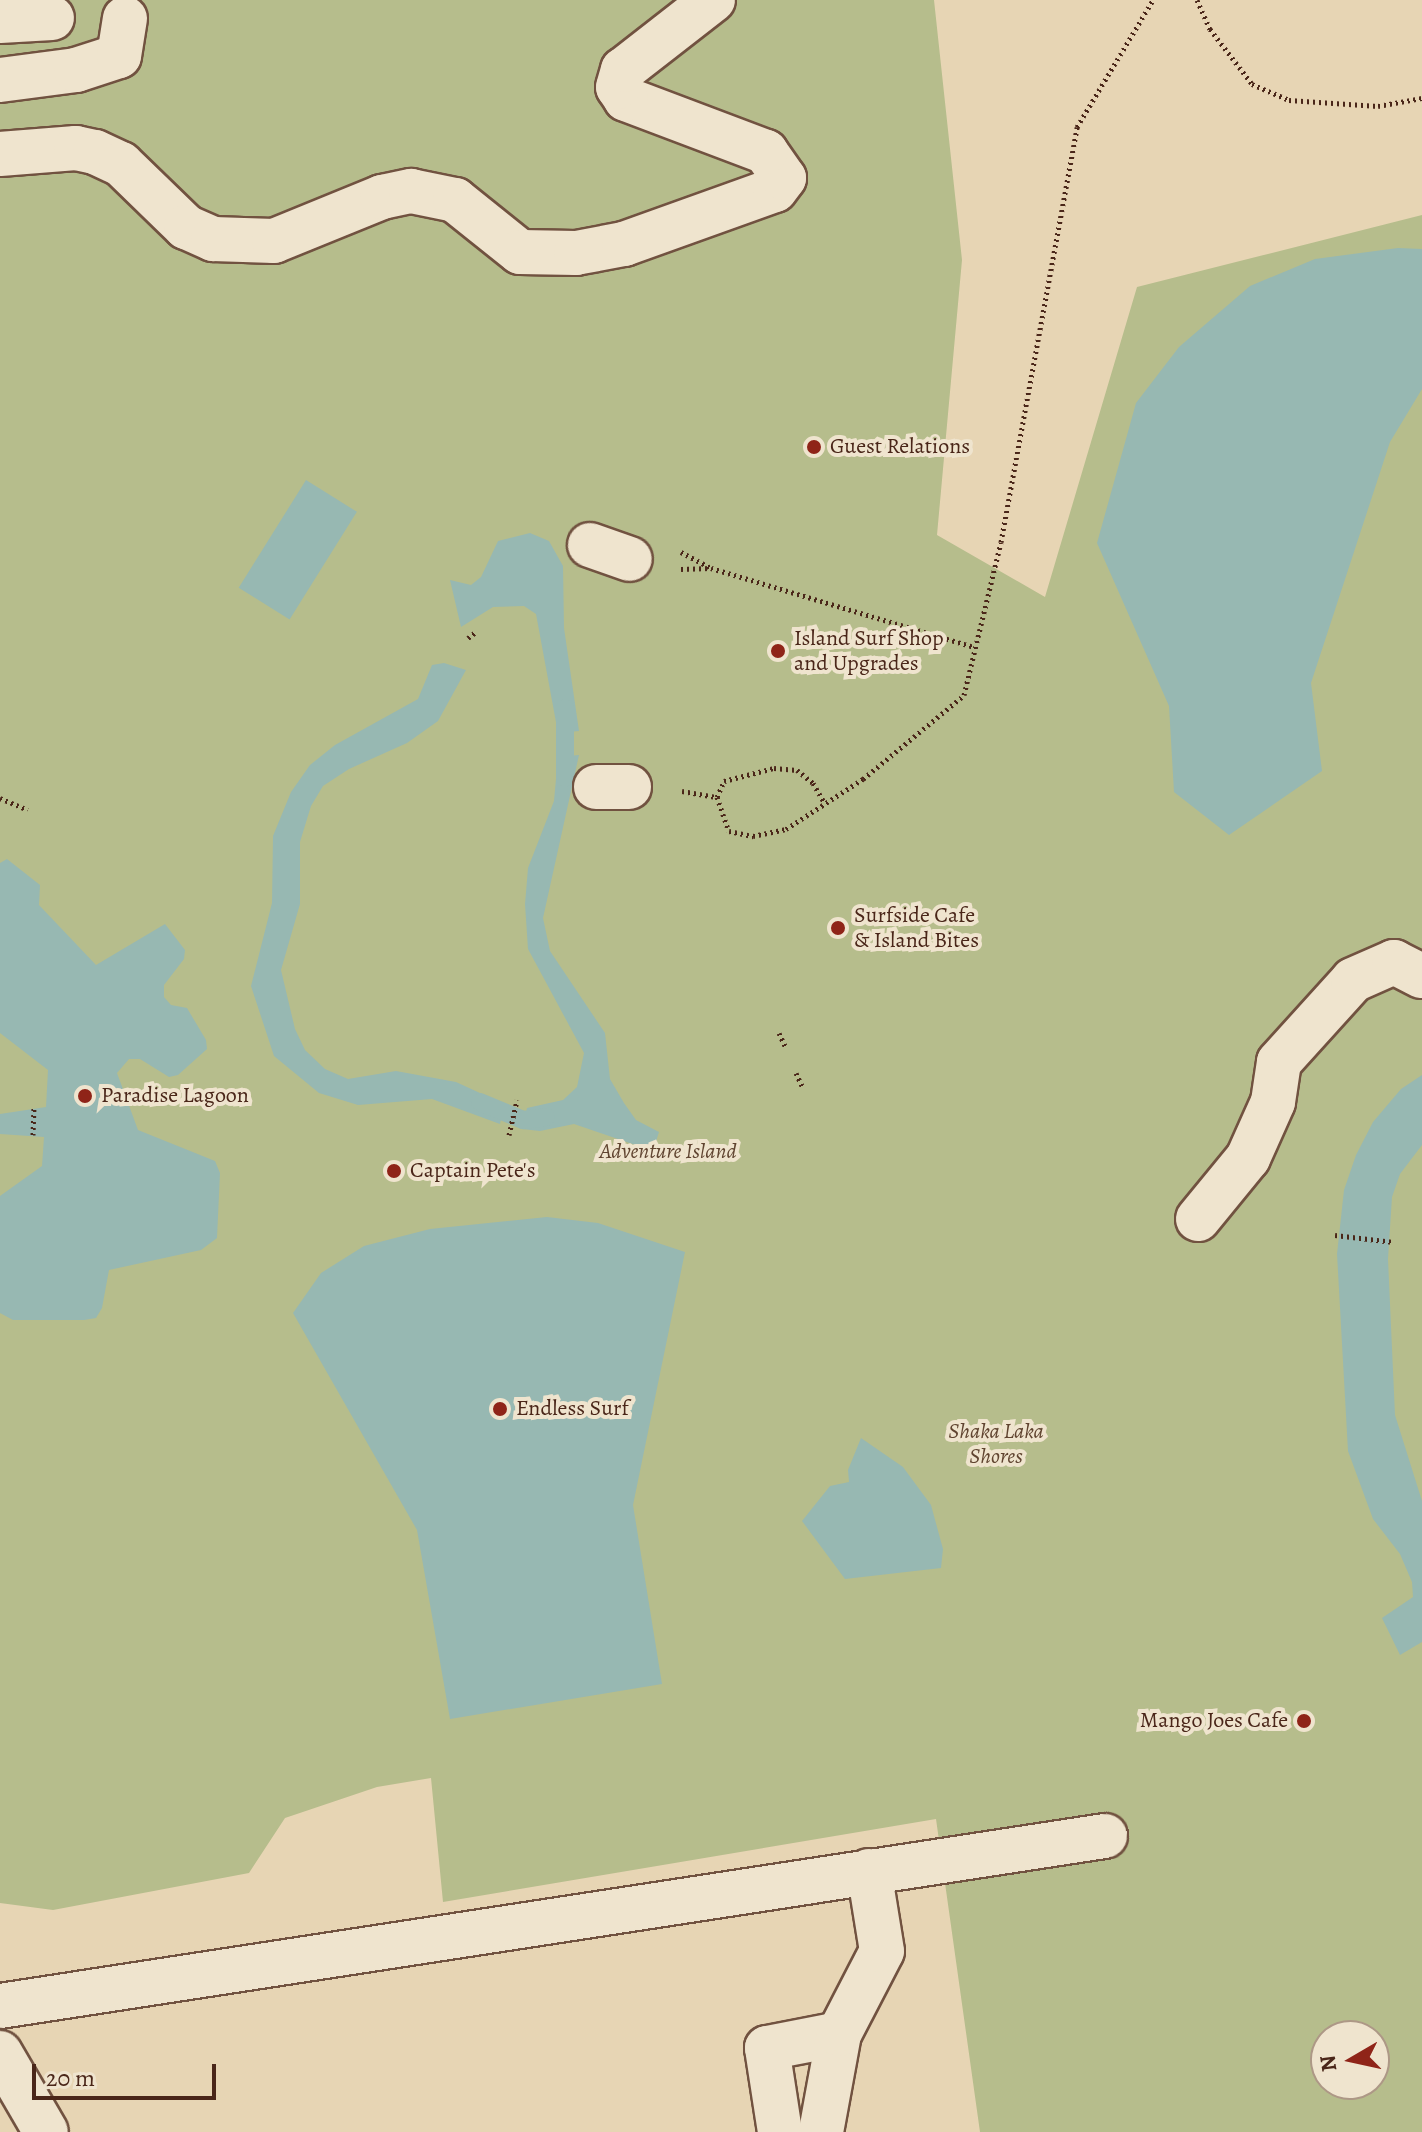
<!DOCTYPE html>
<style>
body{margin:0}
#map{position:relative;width:1422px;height:2132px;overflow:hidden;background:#e7d5b4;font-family:Alegreya,serif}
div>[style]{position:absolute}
.green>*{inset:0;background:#b6bd8c}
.water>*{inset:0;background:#97b8b2;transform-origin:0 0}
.stream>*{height:18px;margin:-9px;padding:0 9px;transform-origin:9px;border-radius:9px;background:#97b8b2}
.path>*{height:5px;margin-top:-2.5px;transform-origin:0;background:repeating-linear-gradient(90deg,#4a2619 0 2px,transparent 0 6px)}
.roads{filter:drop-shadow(2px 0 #715240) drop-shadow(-2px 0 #715240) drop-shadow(0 2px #715240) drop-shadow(0 -2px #715240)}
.minor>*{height:44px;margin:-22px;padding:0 22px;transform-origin:22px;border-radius:22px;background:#efe4ce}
.dots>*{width:22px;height:22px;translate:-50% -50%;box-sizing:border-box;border:4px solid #efe4ce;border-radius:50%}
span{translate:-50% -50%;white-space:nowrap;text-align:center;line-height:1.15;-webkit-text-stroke:8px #efe4ce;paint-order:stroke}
.poi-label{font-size:22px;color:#4a2619}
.left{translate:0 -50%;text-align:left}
.right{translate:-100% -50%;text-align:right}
.park-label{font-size:22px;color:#604430;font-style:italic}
.north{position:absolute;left:1310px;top:2020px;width:80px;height:80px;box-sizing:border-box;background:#efe4ce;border:2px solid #ad9886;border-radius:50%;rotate:261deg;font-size:22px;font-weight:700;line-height:32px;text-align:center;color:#4a2619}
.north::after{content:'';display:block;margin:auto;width:28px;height:36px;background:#8f2418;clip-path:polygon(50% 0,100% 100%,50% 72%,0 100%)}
.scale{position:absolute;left:32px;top:2064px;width:184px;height:36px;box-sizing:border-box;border:4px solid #4a2619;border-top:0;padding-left:10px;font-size:24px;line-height:28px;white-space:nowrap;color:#4a2619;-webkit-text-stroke:6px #efe4ce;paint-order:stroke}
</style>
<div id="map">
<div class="green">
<div style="clip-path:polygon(evenodd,0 0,934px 0,962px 260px,937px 535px,1045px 597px,1137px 287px,1422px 215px,1422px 2132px,980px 2132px,936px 1819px,443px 1902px,431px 1778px,377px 1787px,285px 1818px,249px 1873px,53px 1910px,0 1903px,0 0,1326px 2036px,1374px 2036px,1374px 2084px,1326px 2084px,1326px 2036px)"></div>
</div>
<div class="water">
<div style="clip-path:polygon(1398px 248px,1422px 249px,1422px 389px,1390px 442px,1311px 683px,1322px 771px,1229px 835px,1174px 792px,1169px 706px,1097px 543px,1136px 403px,1179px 347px,1250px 286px,1315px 259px)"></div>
<div style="left:306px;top:480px;width:60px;height:127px;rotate:32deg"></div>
<div style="clip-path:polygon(530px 533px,549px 541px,563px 566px,564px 628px,579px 731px,558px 733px,536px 614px,524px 606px,493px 607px,461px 627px,450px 580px,471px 585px,481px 577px,498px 541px)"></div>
<div style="clip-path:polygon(444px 663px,466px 670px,438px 721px,407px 743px,349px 769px,323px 786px,311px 806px,300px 842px,300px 904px,281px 970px,295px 1029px,305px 1050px,325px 1069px,348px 1079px,396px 1071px,456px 1082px,504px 1104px,500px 1124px,432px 1099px,358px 1105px,319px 1093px,274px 1056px,251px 986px,272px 903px,273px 836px,291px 792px,310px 765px,335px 745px,418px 699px,432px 665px)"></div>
<div style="clip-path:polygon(579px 755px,543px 918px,550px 951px,605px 1033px,610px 1079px,624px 1103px,636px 1120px,659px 1132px,653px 1151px,574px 1124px,540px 1131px,522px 1129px,527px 1108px,563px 1100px,577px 1087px,584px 1053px,528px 949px,525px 904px,528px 868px,554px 801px,558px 757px)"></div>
<div style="clip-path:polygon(7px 859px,40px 885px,39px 905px,96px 965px,165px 924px,185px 950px,184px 959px,164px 985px,164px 997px,171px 1005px,187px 1008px,206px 1040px,207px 1049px,178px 1075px,169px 1077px,140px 1059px,129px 1059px,117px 1073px,138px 1130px,215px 1161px,220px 1173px,217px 1238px,201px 1250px,109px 1270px,102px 1308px,96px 1318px,84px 1320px,13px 1320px,0 1313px,0 1196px,42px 1166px,44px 1137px,0 1134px,0 1114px,46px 1107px,48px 1070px,0 1033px,0 863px)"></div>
<div style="clip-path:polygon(1422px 1075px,1422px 1145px,1400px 1174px,1392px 1197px,1388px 1259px,1395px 1415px,1422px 1501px,1422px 1642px,1400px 1655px,1382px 1618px,1413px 1597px,1412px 1582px,1400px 1554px,1373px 1519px,1348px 1451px,1337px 1254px,1344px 1190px,1356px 1155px,1373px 1122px,1401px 1089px)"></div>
<div style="clip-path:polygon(547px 1217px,598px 1223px,685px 1252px,633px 1505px,662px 1684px,450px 1719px,417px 1530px,293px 1313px,321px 1273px,364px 1246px,430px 1229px)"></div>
<div style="clip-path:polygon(861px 1438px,903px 1467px,931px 1505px,943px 1549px,941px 1568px,845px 1579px,802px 1521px,830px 1486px,849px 1482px,848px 1470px)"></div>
</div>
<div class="stream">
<div style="left:565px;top:708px;width:70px;rotate:90deg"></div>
<div style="left:480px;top:1102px;width:47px;rotate:22.7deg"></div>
<div style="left:523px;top:1120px;width:23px;rotate:-7deg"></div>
</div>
<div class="path">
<div style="left:1197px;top:0;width:32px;rotate:66deg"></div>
<div style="left:1210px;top:29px;width:69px;rotate:52.6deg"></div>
<div style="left:1252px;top:84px;width:40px;rotate:23.4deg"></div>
<div style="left:1289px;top:100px;width:89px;rotate:3.9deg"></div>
<div style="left:1378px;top:106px;width:45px;rotate:-10.3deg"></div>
<div style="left:681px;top:552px;width:34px;rotate:28deg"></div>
<div style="left:681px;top:569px;width:30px;rotate:-2deg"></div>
<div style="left:711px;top:568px;width:276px;rotate:16.7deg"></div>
<div style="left:468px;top:638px;width:11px;rotate:-38deg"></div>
<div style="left:682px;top:791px;width:36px;rotate:10deg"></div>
<div style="left:717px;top:797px;width:36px;rotate:71deg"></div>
<div style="left:729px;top:831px;width:25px;rotate:12deg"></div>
<div style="left:753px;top:836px;width:34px;rotate:-12deg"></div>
<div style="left:786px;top:829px;width:92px;rotate:-33deg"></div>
<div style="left:863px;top:779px;width:131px;rotate:-39.7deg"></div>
<div style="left:964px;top:695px;width:157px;rotate:-76.4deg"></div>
<div style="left:1001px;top:542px;width:422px;rotate:-79.6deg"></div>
<div style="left:1077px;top:127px;width:148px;rotate:-59.1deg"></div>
<div style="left:717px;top:797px;width:17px;rotate:-66deg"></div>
<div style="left:724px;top:781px;width:52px;rotate:-14.6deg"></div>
<div style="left:774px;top:768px;width:23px;rotate:5deg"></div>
<div style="left:797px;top:770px;width:21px;rotate:39deg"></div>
<div style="left:813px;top:783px;width:22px;rotate:60deg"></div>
<div style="left:0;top:798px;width:30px;rotate:23deg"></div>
<div style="left:779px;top:1033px;width:17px;rotate:65deg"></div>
<div style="left:796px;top:1073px;width:17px;rotate:65deg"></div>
<div style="left:33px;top:1135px;width:27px;rotate:-88deg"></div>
<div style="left:509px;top:1135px;width:36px;rotate:-77deg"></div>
<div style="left:1335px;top:1235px;width:59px;rotate:6.8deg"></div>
</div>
<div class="roads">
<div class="minor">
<div style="left:0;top:21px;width:52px;rotate:-3.3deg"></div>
<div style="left:0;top:80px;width:77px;rotate:-7.5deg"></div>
<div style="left:76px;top:70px;width:45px;rotate:-18deg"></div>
<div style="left:119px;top:56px;width:38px;rotate:-81deg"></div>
<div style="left:0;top:154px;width:76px;rotate:-4.5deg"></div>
<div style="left:76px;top:148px;width:19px;rotate:12deg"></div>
<div style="left:95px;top:152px;width:29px;rotate:25deg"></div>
<div style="left:121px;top:164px;width:91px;rotate:44.1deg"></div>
<div style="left:186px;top:227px;width:30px;rotate:24deg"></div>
<div style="left:213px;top:239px;width:61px;rotate:1.9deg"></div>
<div style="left:274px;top:241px;width:117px;rotate:-22.2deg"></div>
<div style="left:382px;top:197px;width:30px;rotate:-12deg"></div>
<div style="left:411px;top:191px;width:45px;rotate:11.6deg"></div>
<div style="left:455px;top:200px;width:83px;rotate:38.7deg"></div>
<div style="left:520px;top:252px;width:56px;rotate:1deg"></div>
<div style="left:576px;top:253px;width:49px;rotate:-10.6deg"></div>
<div style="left:624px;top:244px;width:160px;rotate:-19.7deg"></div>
<div style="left:775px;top:190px;width:15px;rotate:-53deg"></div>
<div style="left:784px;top:178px;width:32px;rotate:-125deg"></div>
<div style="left:766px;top:152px;width:150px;rotate:-159.3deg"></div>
<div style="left:626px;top:99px;width:14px;rotate:-124deg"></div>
<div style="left:618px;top:87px;width:18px;rotate:-74deg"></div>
<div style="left:623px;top:70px;width:114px;rotate:-37.9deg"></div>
<div style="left:590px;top:545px;width:42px;rotate:19.3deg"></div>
<div style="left:596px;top:787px;width:33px"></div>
<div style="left:1198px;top:1219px;width:79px;rotate:-50.7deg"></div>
<div style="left:1248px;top:1158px;width:61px;rotate:-65.9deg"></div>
<div style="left:1273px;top:1102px;width:40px;rotate:-81.5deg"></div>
<div style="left:1279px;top:1062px;width:110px;rotate:-47.9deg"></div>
<div style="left:1353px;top:980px;width:45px;rotate:-23.7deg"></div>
<div style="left:1394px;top:962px;width:31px;rotate:27deg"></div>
<div style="left:0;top:2006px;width:1118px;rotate:-8.75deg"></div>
<div style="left:0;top:2053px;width:91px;rotate:59.8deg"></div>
<div style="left:780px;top:2132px;width:85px;rotate:-98.8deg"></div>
<div style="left:767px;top:2048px;width:73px;rotate:-11deg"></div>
<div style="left:821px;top:2132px;width:100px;rotate:-79.6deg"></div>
<div style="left:839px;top:2034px;width:93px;rotate:-62.6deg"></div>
<div style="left:882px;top:1951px;width:81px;rotate:-99.2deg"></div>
</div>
</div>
<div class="dots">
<div style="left:814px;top:447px;background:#8f2418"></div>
<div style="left:778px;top:651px;background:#8f2418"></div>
<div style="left:838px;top:928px;background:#8f2418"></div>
<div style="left:85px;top:1096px;background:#8f2418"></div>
<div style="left:394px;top:1171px;background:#8f2418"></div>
<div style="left:500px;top:1409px;background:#8f2418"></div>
<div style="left:1304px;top:1721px;background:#8f2418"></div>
</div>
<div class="poi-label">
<span class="left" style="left:830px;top:447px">Guest Relations</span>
<span class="left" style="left:794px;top:651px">Island Surf Shop<br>and Upgrades</span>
<span class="left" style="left:854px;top:928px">Surfside Cafe<br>&amp; Island Bites</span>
<span class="left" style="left:101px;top:1096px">Paradise Lagoon</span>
<span class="left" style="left:410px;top:1171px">Captain Pete's</span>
<span class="left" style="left:516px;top:1409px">Endless Surf</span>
<span class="right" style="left:1288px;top:1721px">Mango Joes Cafe</span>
</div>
<div class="park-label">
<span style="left:668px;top:1152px">Adventure Island</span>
<span style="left:996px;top:1444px">Shaka Laka<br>Shores</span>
</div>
<div class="north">N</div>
<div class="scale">20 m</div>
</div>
